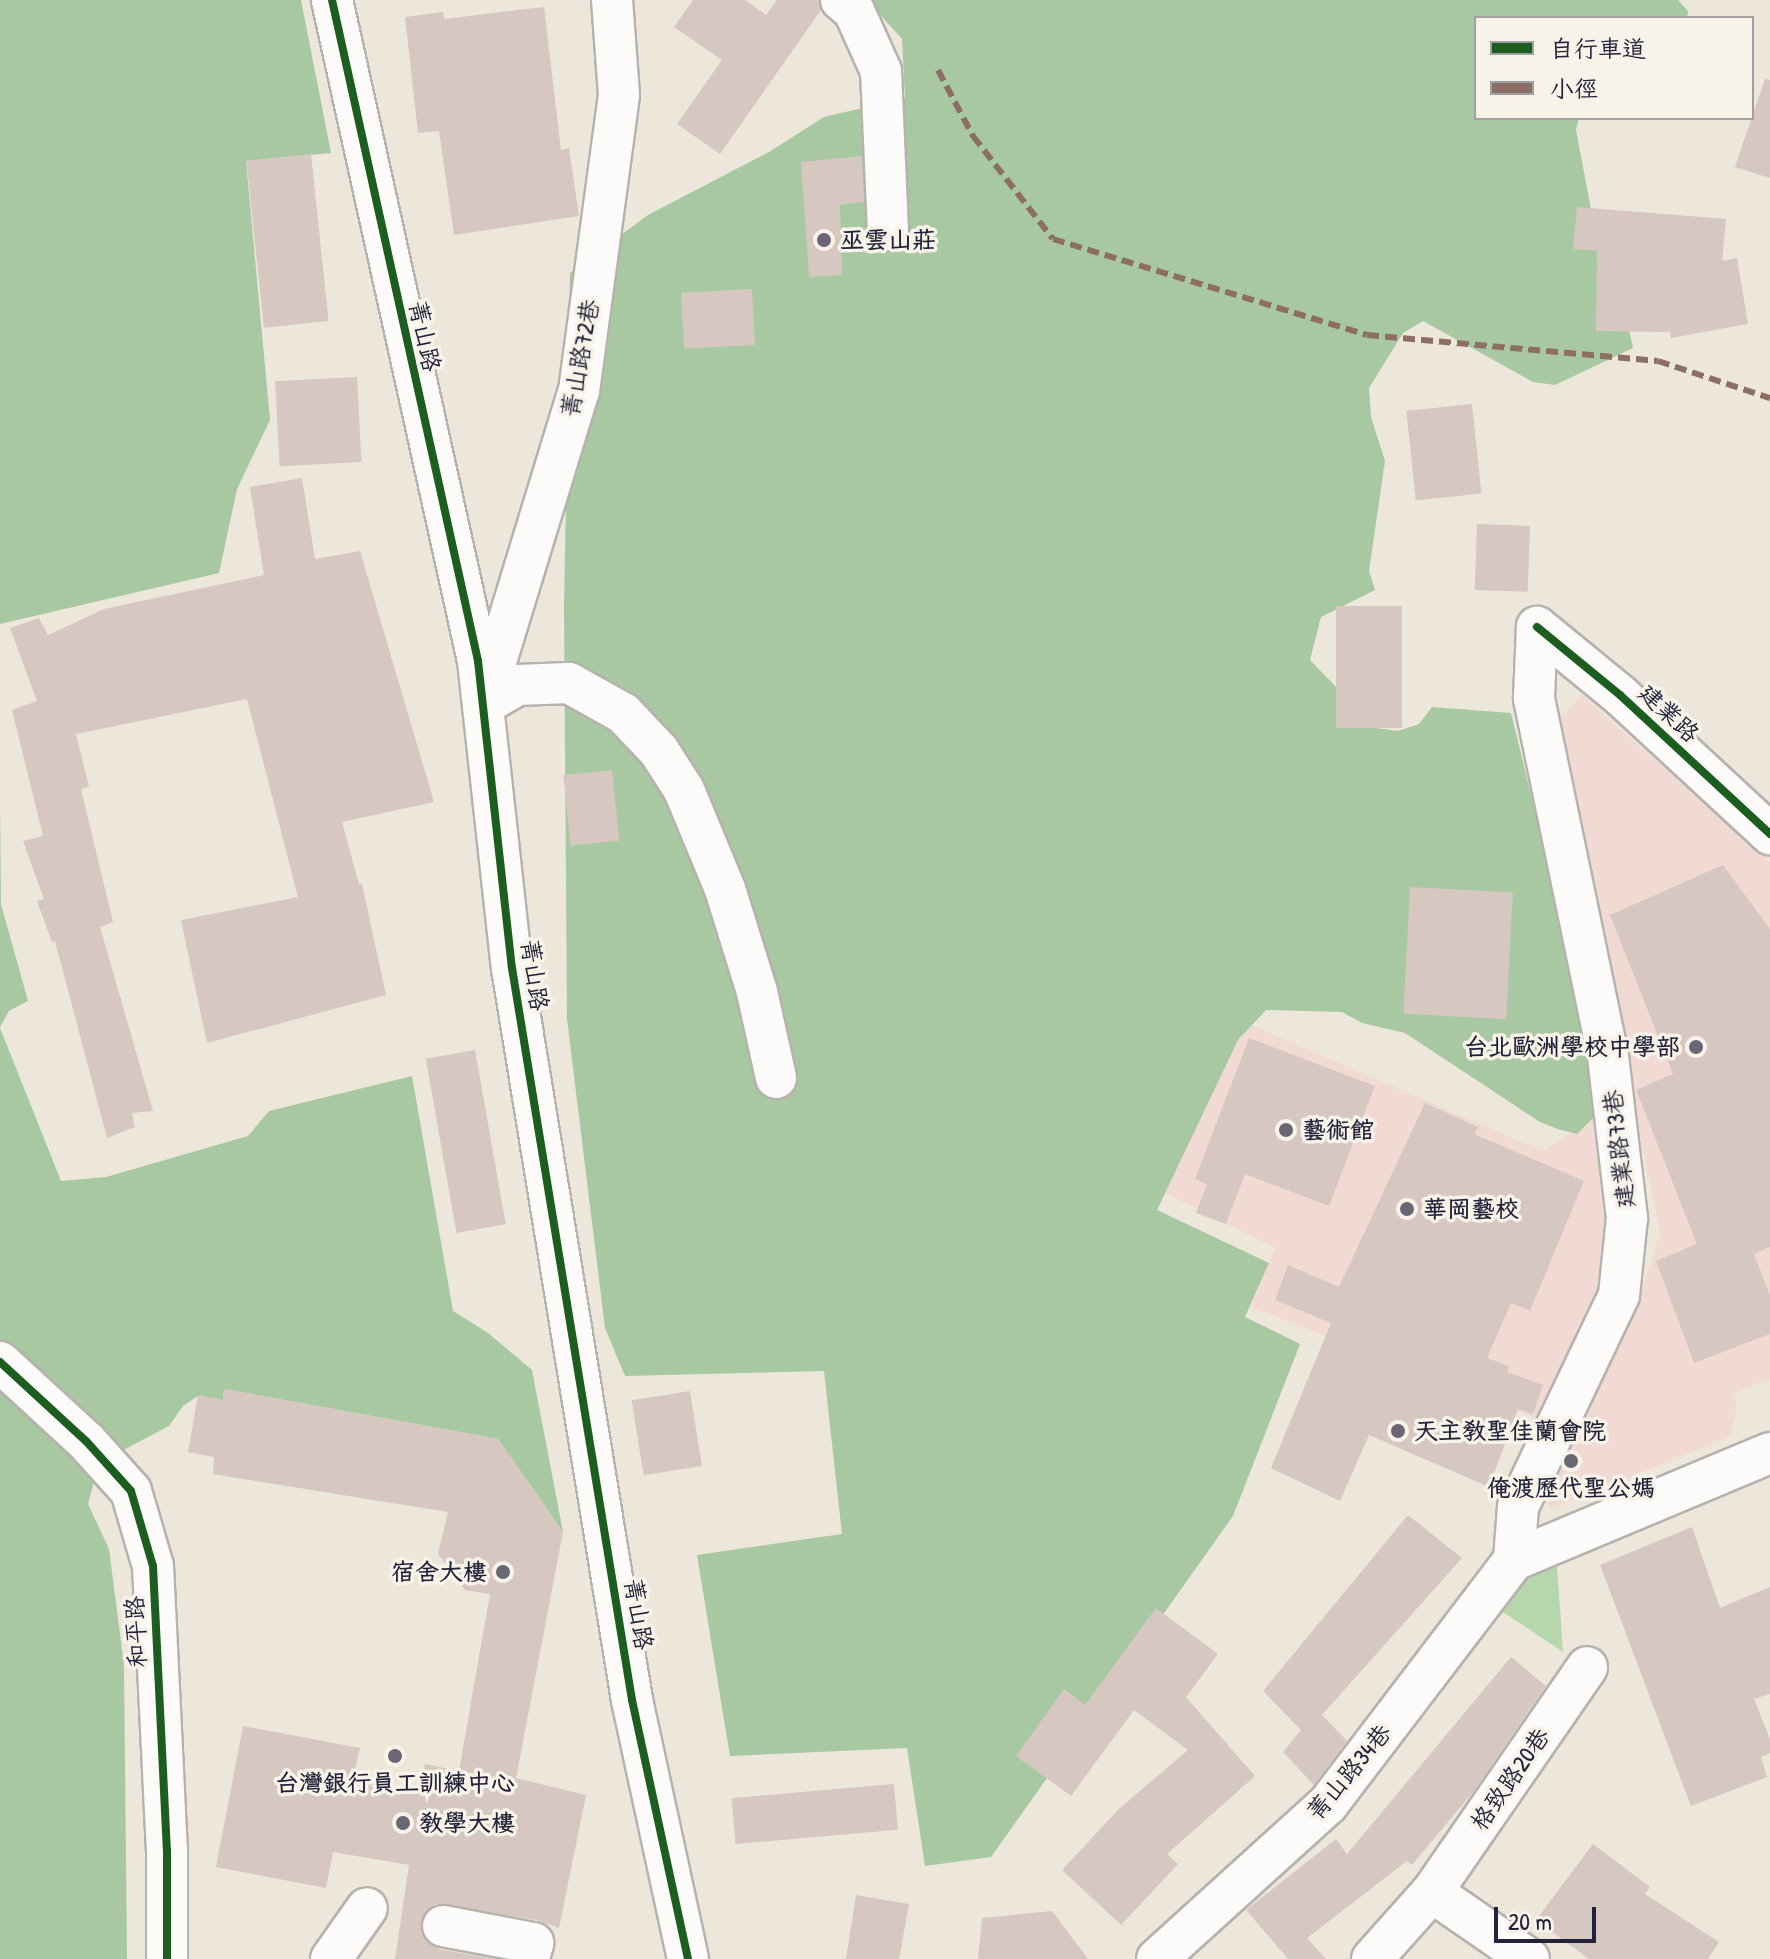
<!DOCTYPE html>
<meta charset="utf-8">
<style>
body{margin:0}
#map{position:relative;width:1770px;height:1959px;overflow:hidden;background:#ece6db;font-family:"Patrick Hand","LXGW WenKai TC",sans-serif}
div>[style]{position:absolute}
.built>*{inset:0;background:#f2dad4}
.green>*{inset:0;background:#b5d7ab}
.forest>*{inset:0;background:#a7c8a1}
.building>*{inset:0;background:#d6c7c1;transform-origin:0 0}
.roads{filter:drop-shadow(2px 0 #b6b2ad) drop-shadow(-2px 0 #b6b2ad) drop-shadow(0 2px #b6b2ad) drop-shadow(0 -2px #b6b2ad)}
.minor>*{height:40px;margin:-20px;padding:0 20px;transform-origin:20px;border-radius:20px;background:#fcfbfa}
.quiet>*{height:6px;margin-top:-3px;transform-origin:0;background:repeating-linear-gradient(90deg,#8d6e63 0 12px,transparent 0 18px)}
.cycleway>*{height:8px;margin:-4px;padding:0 4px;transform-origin:4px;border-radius:4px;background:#1b5e20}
.dots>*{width:22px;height:22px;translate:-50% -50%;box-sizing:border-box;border:4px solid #f7f3e8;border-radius:50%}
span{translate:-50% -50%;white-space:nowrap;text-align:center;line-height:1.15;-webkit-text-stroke:7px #f7f3e8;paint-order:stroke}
.poi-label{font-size:24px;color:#22223b;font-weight:700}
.left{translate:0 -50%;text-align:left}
.right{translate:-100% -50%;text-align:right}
.street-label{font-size:24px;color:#22223b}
.legend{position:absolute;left:1474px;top:16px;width:280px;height:104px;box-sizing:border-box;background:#f7f3e8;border:2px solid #a29fa3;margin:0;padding:10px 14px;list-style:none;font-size:24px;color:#22223b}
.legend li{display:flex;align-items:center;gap:16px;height:40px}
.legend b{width:40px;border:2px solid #a29fa3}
.scale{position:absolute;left:1494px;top:1907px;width:102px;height:36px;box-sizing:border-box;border:4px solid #22223b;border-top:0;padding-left:10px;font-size:24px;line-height:28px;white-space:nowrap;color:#22223b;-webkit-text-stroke:6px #f7f3e8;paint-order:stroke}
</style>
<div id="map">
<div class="built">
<div style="clip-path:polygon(1582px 695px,1770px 862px,1770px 1379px,1735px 1392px,1736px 1416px,1729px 1437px,1550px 1509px,1544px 1483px,1636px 1309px,1660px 1233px,1557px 722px)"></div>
<div style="clip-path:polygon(1228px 1015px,1543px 1151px,1593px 1118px,1622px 1233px,1537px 1418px,1251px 1307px,1275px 1248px,1147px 1184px)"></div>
</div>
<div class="green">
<div style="clip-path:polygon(1556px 1552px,1563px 1652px,1494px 1606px,1519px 1565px)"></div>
</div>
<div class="forest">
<div style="clip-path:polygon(0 0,301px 0,331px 153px,246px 161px,270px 420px,237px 489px,219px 573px,0 624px)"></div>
<div style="clip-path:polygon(867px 0,1678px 0,1688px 11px,1687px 18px,1476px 18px,1476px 118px,1579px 118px,1576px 130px,1597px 241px,1621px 293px,1633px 348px,1555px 385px,1533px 382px,1423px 321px,1403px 333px,1369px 388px,1371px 417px,1385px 461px,1369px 571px,1375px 590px,1321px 617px,1310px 660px,1376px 728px,1398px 731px,1419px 724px,1432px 707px,1511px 713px,1607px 1104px,1577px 1134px,1558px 1129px,1540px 1122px,1405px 1033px,1362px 1023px,1342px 1012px,1266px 1010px,1238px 1040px,1157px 1210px,1269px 1263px,1245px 1317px,1300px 1344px,1233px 1516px,991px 1857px,925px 1866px,907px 1748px,730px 1756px,697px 1555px,842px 1534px,824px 1371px,625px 1376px,605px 1328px,567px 1019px,564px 608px,570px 273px,648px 215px,769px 152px,824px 117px,905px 98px,902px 39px)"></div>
<div style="clip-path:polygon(0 803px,1px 904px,28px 1001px,9px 1011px,0 1027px)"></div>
<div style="clip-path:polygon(0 1028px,61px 1181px,106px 1177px,248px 1136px,269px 1111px,412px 1076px,453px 1311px,488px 1333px,532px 1370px,563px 1532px,498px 1439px,224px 1389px,223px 1400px,198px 1396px,183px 1406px,169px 1426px,114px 1455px,94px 1482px,88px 1504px,109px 1549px,124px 1665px,127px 1959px,0 1959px)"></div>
</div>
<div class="building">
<div style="clip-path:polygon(693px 0,745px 0,766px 15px,777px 0,819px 0,821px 10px,720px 154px,677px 124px,722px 60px,674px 27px)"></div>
<div style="clip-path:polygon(544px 7px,561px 150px,569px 148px,579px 216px,454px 235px,439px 131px,418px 133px,405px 17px,443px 12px,444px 19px)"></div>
<div style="clip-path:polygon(1765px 79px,1770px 80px,1770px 178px,1735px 167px)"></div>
<div style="left:311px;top:154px;width:168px;height:65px;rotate:84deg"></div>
<div style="clip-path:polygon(862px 156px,864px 202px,840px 205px,842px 275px,809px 277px,801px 162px)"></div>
<div style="clip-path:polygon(1577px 207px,1726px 219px,1722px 261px,1737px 258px,1748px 324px,1671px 338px,1670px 332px,1596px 331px,1597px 251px,1573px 249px)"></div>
<div style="left:752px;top:289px;width:56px;height:71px;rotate:87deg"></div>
<div style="left:357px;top:377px;width:85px;height:82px;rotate:87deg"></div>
<div style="left:1472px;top:404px;width:90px;height:66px;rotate:84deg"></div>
<div style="clip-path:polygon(302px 478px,315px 559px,360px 551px,434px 802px,342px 822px,359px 884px,362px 884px,386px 995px,207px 1043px,181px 920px,298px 897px,247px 699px,76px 734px,89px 787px,81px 789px,113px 922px,100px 927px,153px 1111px,132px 1113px,135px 1127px,107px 1138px,55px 941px,52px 942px,37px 901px,44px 899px,23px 841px,43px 836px,12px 710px,37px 701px,10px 628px,39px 618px,48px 635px,104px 609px,264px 575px,250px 487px)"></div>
<div style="left:1477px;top:524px;width:53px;height:66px;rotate:2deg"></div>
<div style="left:1402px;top:606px;width:122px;height:66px;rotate:90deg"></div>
<div style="left:612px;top:770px;width:71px;height:49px;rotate:84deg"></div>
<div style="clip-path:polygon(1723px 865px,1770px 929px,1770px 1247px,1754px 1254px,1770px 1295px,1770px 1334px,1694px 1363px,1656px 1261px,1697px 1244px,1636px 1090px,1673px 1074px,1610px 915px)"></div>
<div style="left:1410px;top:887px;width:103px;height:127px;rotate:3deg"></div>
<div style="clip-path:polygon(1249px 1038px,1375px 1086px,1329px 1206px,1245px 1174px,1226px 1224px,1196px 1213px,1207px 1184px,1195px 1179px)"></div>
<div style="left:475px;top:1050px;width:177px;height:50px;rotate:80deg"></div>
<div style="clip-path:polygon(1425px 1103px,1478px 1127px,1474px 1134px,1584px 1181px,1530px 1311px,1511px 1303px,1487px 1358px,1509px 1366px,1507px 1372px,1543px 1385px,1533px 1414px,1518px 1409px,1489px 1487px,1369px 1435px,1340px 1501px,1271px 1468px,1331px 1323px,1275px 1300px,1288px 1265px,1339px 1287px)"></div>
<div style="clip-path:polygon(224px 1389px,498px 1439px,563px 1532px,516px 1778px,586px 1795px,559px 1928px,537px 1920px,436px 1904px,426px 1910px,421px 1921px,421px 1933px,427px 1943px,439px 1949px,494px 1959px,395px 1959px,409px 1865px,333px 1852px,326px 1888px,216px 1867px,243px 1726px,360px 1748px,353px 1780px,420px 1792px,425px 1764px,459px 1771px,490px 1594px,465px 1590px,438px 1554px,448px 1512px,213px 1474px,214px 1457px,188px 1452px,198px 1395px,223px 1400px)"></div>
<div style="left:690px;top:1391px;width:76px;height:59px;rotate:81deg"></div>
<div style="clip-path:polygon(1408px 1515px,1462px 1558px,1322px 1715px,1347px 1741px,1314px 1785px,1283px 1752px,1301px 1730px,1263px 1691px)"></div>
<div style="clip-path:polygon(1692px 1527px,1720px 1608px,1770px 1587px,1770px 1694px,1754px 1699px,1770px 1739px,1770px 1753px,1761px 1757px,1767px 1777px,1691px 1806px,1600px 1565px)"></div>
<div style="clip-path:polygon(1156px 1608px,1218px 1654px,1186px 1697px,1255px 1776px,1167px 1854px,1178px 1864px,1121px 1925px,1062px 1870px,1119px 1809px,1188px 1750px,1134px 1710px,1071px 1796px,1016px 1756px,1064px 1689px,1085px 1705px)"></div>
<div style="clip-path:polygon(1511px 1657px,1546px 1686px,1473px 1792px,1412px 1865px,1407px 1861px,1307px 1938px,1326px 1959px,1288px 1959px,1246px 1910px,1336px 1839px,1347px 1854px)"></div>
<div style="left:894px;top:1784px;width:46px;height:163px;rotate:85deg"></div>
<div style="clip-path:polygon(1593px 1844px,1650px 1887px,1645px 1894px,1719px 1942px,1708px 1959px,1589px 1959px,1536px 1920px)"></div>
<div style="clip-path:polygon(856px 1895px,909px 1904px,899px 1959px,846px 1959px)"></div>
<div style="clip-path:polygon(1052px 1911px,1088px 1959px,978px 1959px,982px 1918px)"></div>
</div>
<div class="roads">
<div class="minor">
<div style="left:332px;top:0;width:677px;rotate:77.54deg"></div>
<div style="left:478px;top:661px;width:309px;rotate:83.7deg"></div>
<div style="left:512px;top:968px;width:742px;rotate:80.69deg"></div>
<div style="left:632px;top:1700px;width:265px;rotate:77.8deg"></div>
<div style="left:841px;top:0;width:17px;rotate:40deg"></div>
<div style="left:854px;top:11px;width:66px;rotate:65.8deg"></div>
<div style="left:881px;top:71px;width:159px;rotate:87.5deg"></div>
<div style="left:1537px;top:627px;width:107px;rotate:39.3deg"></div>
<div style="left:1620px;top:695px;width:205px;rotate:42.8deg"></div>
<div style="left:487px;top:691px;width:314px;rotate:-73deg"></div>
<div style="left:579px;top:391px;width:299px;rotate:-82.3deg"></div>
<div style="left:619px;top:95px;width:95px;rotate:-94.2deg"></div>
<div style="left:483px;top:705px;width:39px;rotate:-30deg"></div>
<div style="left:517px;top:685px;width:52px;rotate:-2.2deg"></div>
<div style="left:569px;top:683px;width:62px;rotate:29.1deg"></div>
<div style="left:623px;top:713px;width:52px;rotate:46.5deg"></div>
<div style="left:659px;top:751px;width:46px;rotate:57.3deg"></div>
<div style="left:684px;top:790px;width:107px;rotate:67.5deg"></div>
<div style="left:725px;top:889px;width:108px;rotate:72.7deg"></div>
<div style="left:757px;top:992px;width:88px;rotate:77.5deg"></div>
<div style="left:0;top:1362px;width:117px;rotate:42.6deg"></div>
<div style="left:86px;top:1441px;width:67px;rotate:48deg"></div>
<div style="left:131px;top:1491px;width:78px;rotate:73.7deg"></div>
<div style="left:153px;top:1566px;width:285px;rotate:87.2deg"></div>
<div style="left:167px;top:1851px;width:108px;rotate:90deg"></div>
<div style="left:1514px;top:1560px;width:53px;rotate:-85.7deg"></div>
<div style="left:1518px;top:1507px;width:235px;rotate:-64.5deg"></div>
<div style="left:1619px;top:1295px;width:77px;rotate:-84.1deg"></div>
<div style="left:1627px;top:1218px;width:163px;rotate:-96.7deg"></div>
<div style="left:1608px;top:1056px;width:366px;rotate:-101.7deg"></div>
<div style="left:1534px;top:698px;width:71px;rotate:-87.6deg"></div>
<div style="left:443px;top:1926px;width:92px;rotate:10.7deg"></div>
<div style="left:533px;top:1943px;width:16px;rotate:104deg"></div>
<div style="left:331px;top:1959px;width:62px;rotate:-54.8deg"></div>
<div style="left:1157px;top:1959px;width:231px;rotate:-42.2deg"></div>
<div style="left:1328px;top:1804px;width:307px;rotate:-52.7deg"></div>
<div style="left:1514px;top:1560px;width:277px;rotate:-22.7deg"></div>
<div style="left:1372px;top:1959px;width:90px;rotate:-48.2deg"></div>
<div style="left:1529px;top:1959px;width:118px;rotate:-145.4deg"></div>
<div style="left:1432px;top:1892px;width:273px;rotate:-55.4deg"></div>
</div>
</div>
<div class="quiet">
<div style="left:938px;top:70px;width:75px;rotate:62.1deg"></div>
<div style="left:973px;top:136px;width:130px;rotate:52.2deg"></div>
<div style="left:1053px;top:239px;width:328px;rotate:17deg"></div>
<div style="left:1367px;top:335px;width:292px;rotate:5.1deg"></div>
<div style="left:1658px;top:361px;width:118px;rotate:18.3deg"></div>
</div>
<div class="cycleway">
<div style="left:332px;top:0;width:677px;rotate:77.54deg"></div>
<div style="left:478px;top:661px;width:309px;rotate:83.7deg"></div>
<div style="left:512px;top:968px;width:742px;rotate:80.69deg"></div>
<div style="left:632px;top:1700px;width:265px;rotate:77.8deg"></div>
<div style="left:1537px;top:627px;width:107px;rotate:39.3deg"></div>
<div style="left:1620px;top:695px;width:205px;rotate:42.8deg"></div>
<div style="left:0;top:1362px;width:117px;rotate:42.6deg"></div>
<div style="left:86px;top:1441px;width:67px;rotate:48deg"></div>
<div style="left:131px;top:1491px;width:78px;rotate:73.7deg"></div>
<div style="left:153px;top:1566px;width:285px;rotate:87.2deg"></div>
<div style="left:167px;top:1851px;width:108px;rotate:90deg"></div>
</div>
<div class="dots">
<div style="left:824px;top:240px;background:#696773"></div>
<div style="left:1696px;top:1047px;background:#696773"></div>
<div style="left:1286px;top:1130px;background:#696773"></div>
<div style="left:1407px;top:1209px;background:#696773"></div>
<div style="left:1398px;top:1431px;background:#696773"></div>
<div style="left:1571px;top:1461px;background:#696773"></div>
<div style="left:503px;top:1572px;background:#696773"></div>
<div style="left:395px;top:1756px;background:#696773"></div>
<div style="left:403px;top:1823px;background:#696773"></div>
</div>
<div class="poi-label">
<span class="left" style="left:840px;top:240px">巫雲山莊</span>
<span class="right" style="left:1680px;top:1047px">台北歐洲學校中學部</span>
<span class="left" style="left:1302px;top:1130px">藝術館</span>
<span class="left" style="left:1423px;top:1209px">華岡藝校</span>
<span class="left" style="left:1414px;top:1431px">天主教聖佳蘭會院</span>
<span style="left:1571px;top:1488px">俺渡歷代聖公媽</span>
<span class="right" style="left:487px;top:1572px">宿舍大樓</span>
<span style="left:395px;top:1783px">台灣銀行員工訓練中心</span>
<span class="left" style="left:419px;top:1823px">教學大樓</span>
</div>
<div class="street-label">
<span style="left:425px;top:336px;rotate:78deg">菁山路</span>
<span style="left:580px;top:358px;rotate:-80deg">菁山路72巷</span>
<span style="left:1669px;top:713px;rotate:43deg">建業路</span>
<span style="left:535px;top:975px;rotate:82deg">菁山路</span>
<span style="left:1619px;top:1149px;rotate:-97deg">建業路73巷</span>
<span style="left:639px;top:1614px;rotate:81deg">菁山路</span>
<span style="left:136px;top:1632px;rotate:-93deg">和平路</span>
<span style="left:1349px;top:1772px;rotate:-50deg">菁山路34巷</span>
<span style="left:1510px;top:1779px;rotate:-55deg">格致路20巷</span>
</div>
<ul class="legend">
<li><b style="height:10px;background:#1b5e20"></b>自行車道</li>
<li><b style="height:10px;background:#8d6e63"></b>小徑</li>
</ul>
<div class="scale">20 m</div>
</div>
